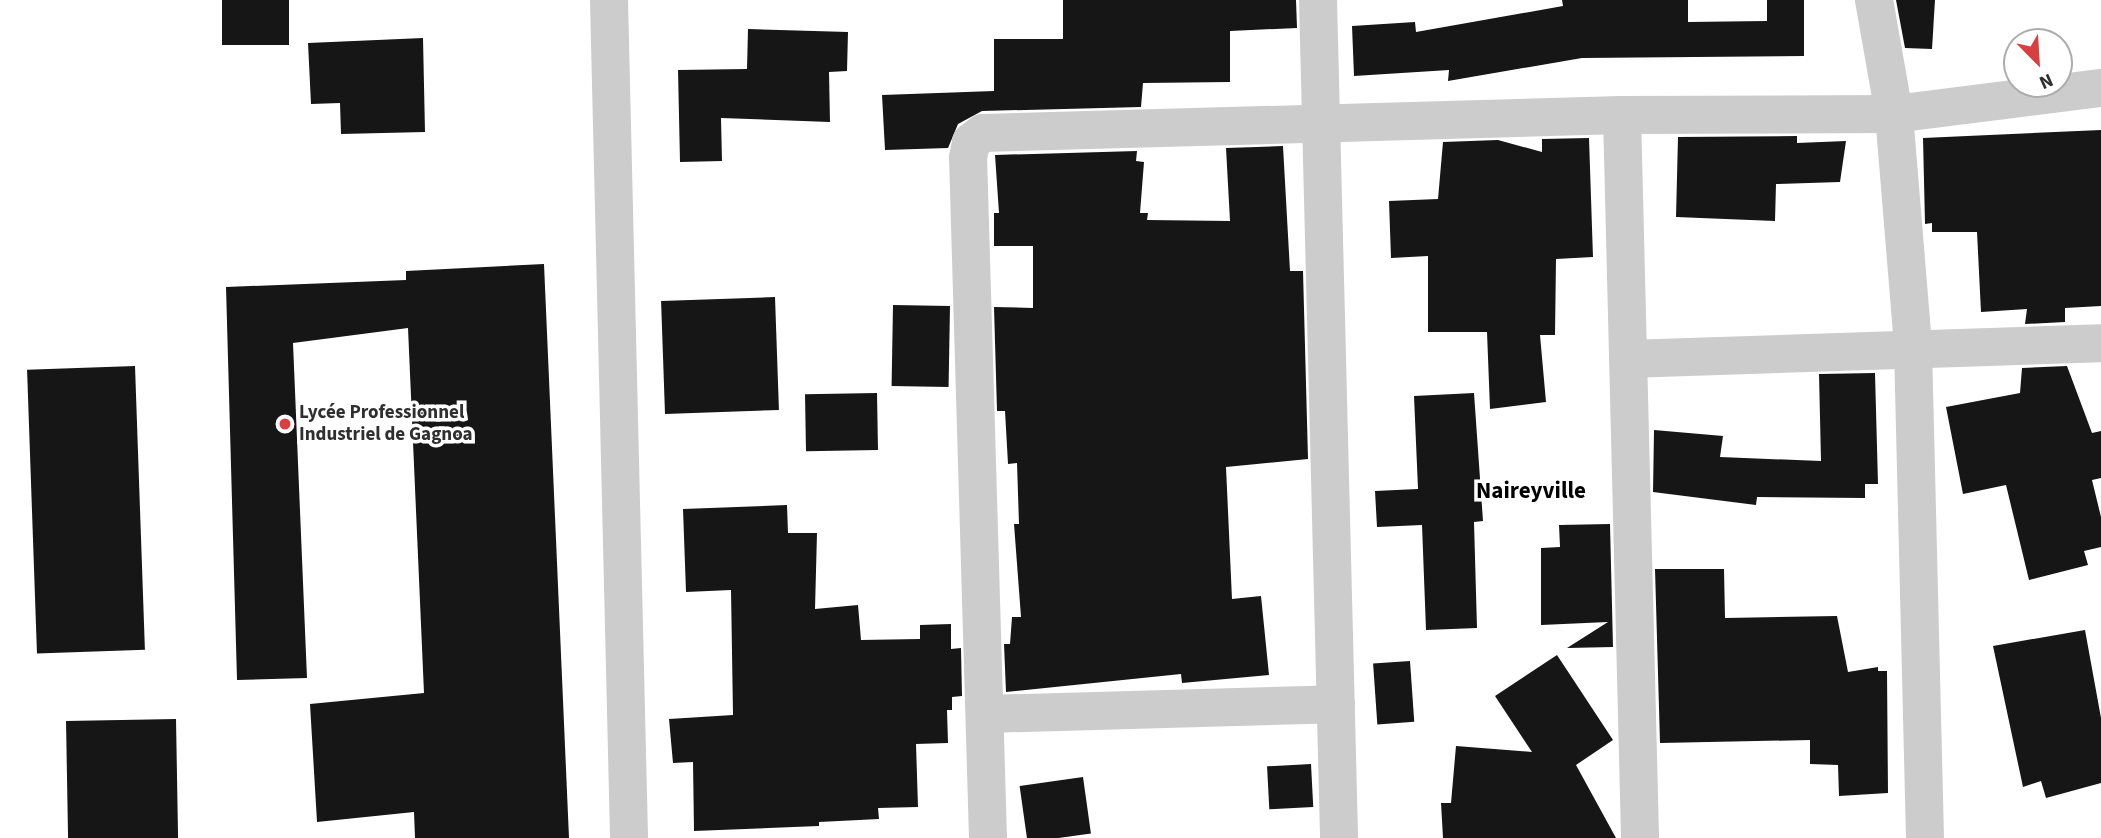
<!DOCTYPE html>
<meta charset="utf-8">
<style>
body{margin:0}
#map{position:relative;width:2101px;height:838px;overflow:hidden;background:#fff;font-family:"Source Sans 3",sans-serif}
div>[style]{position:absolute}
.building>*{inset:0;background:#161616;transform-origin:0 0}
.minor>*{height:38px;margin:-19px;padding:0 19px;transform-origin:19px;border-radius:19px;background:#ccc}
.tertiary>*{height:38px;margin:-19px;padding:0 19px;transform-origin:19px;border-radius:19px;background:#ccc}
.dots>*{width:19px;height:19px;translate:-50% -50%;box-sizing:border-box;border:4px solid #fff;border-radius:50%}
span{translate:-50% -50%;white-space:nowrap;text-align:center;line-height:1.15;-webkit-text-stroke:7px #fff;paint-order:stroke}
.poi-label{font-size:19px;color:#2f2f2f;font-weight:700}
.left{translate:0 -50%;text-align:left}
.quarter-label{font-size:23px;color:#000;font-weight:700}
.north{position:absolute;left:2003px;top:28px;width:70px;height:70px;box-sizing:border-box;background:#fff;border:2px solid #acacac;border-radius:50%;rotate:156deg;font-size:19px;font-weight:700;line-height:28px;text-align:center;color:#2f2f2f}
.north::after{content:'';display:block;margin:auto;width:24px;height:32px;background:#d83f41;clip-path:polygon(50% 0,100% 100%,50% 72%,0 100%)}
</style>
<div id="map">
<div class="building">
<div style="left:222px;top:0;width:67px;height:45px"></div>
<div style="clip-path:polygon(1063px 0,1296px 0,1297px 28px,1230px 31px,1230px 82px,1143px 83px,1141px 107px,982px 111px,958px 124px,948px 148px,885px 150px,882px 95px,994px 91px,994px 39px,1063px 39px)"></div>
<div style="clip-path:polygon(1562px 0,1688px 0,1688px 22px,1767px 21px,1767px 0,1804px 0,1804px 56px,1582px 58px,1448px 81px,1449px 70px,1354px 76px,1352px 26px,1415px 22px,1416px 32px,1563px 6px)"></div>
<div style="clip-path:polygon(1896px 0,1935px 0,1932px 49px,1905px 48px)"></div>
<div style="clip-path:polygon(748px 29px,848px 32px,847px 71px,829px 72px,830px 122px,721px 118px,722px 161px,680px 162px,678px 70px,747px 69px)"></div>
<div style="clip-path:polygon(423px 38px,425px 132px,341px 134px,340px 103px,311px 104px,308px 43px)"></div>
<div style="clip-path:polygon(2101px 130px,2101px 306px,2065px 308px,2065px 322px,2025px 324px,2027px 309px,1981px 312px,1977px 232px,1932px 232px,1932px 223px,1925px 224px,1923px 138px)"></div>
<div style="clip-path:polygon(1797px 136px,1797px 143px,1846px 141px,1840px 182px,1776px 184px,1775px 221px,1676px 217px,1678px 137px)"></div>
<div style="clip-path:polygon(1589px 138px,1593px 257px,1556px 259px,1555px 335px,1540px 335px,1546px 402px,1490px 409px,1487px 332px,1428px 332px,1428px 256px,1391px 258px,1389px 201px,1438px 199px,1443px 142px,1498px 140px,1542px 152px,1542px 139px)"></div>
<div style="clip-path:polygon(1283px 146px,1290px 271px,1303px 271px,1308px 459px,1226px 467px,1232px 599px,1261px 596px,1269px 675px,1182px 683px,1181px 674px,1006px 692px,1004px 644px,1010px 644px,1012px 617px,1021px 617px,1014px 524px,1019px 524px,1017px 463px,1008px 464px,1005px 411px,997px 411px,994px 307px,1033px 308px,1033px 246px,994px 246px,994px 213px,999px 213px,995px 155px,1137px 151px,1136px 161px,1144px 162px,1140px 213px,1148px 213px,1147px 220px,1230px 221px,1226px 148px)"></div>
<div style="clip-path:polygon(544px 264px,569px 838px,415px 838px,414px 812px,317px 822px,310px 704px,424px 693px,408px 328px,293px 343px,307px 678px,237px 680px,226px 287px,406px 280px,406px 271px)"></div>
<div style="left:775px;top:297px;width:113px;height:114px;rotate:88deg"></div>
<div style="left:893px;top:305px;width:57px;height:81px;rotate:1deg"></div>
<div style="left:135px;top:366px;width:284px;height:108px;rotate:88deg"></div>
<div style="clip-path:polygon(2067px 366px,2092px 433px,2101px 431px,2101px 478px,2092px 480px,2101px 517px,2101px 547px,2084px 551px,2088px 565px,2029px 580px,2006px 485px,1963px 494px,1946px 407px,2020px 393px,2022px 368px)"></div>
<div style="clip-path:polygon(1875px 373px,1878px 484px,1865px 484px,1865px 498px,1757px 497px,1756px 505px,1653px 492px,1654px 430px,1723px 436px,1720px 457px,1821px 461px,1819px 374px)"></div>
<div style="left:877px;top:393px;width:57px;height:72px;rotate:89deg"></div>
<div style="clip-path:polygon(1474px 393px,1483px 521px,1474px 522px,1477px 628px,1426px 630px,1422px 525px,1377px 527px,1375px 491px,1418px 489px,1414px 396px)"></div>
<div style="clip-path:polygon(787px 505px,788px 533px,817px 533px,815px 609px,858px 605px,861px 640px,920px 639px,920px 625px,951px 624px,951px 649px,961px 648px,962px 696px,952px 697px,952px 710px,947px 710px,948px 743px,916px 744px,918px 807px,878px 808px,879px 819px,819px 822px,819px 826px,694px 831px,693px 762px,673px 763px,669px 719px,733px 715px,731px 590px,686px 592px,683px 509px)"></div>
<div style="clip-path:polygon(1610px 524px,1613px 647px,1567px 648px,1608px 622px,1541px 625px,1541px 548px,1560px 547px,1559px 525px)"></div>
<div style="clip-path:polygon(1655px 569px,1724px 569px,1725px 618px,1837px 616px,1848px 672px,1878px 667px,1878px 671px,1887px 671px,1888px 793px,1839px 796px,1838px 765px,1810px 764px,1810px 740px,1660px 743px)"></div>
<div style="clip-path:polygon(2085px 630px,2101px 718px,2101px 783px,2046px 798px,2041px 781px,2023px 787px,1993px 646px)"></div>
<div style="clip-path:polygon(1557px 655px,1613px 740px,1576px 765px,1616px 838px,1443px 838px,1441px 803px,1451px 803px,1456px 746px,1532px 752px,1495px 696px)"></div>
<div style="left:1410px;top:661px;width:61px;height:37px;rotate:86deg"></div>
<div style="left:176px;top:719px;width:119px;height:110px;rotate:89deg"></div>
<div style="left:1311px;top:764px;width:43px;height:44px;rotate:87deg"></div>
<div style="left:1083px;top:777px;width:57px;height:64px;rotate:82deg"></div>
</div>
<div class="minor">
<div style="left:1318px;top:0;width:838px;rotate:88.56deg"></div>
<div style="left:1874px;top:0;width:116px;rotate:80deg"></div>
<div style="left:1894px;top:114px;width:234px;rotate:85.3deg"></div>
<div style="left:1913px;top:347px;width:491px;rotate:88.6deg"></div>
<div style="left:1622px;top:115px;width:723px;rotate:88.57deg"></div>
<div style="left:1628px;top:359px;width:473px;rotate:-1.9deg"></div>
<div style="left:985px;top:714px;width:351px;rotate:-1.6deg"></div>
<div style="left:988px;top:838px;width:680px;rotate:-91.68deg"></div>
<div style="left:968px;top:158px;width:16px;rotate:-79deg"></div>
<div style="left:971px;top:142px;width:15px;rotate:-37deg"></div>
<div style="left:983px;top:133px;width:639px;rotate:-1.61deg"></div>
<div style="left:1622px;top:115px;width:272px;rotate:-0.2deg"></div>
<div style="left:1894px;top:114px;width:209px;rotate:-7.2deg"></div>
</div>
<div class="tertiary">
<div style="left:609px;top:0;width:838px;rotate:88.63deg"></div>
</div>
<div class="dots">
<div style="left:285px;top:424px;background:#d83f41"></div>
</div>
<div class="poi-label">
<span class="left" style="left:299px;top:424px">Lycée Professionnel<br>Industriel de Gagnoa</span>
</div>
<div class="quarter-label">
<span style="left:1531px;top:491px">Naireyville</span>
</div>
<div class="north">N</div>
</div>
